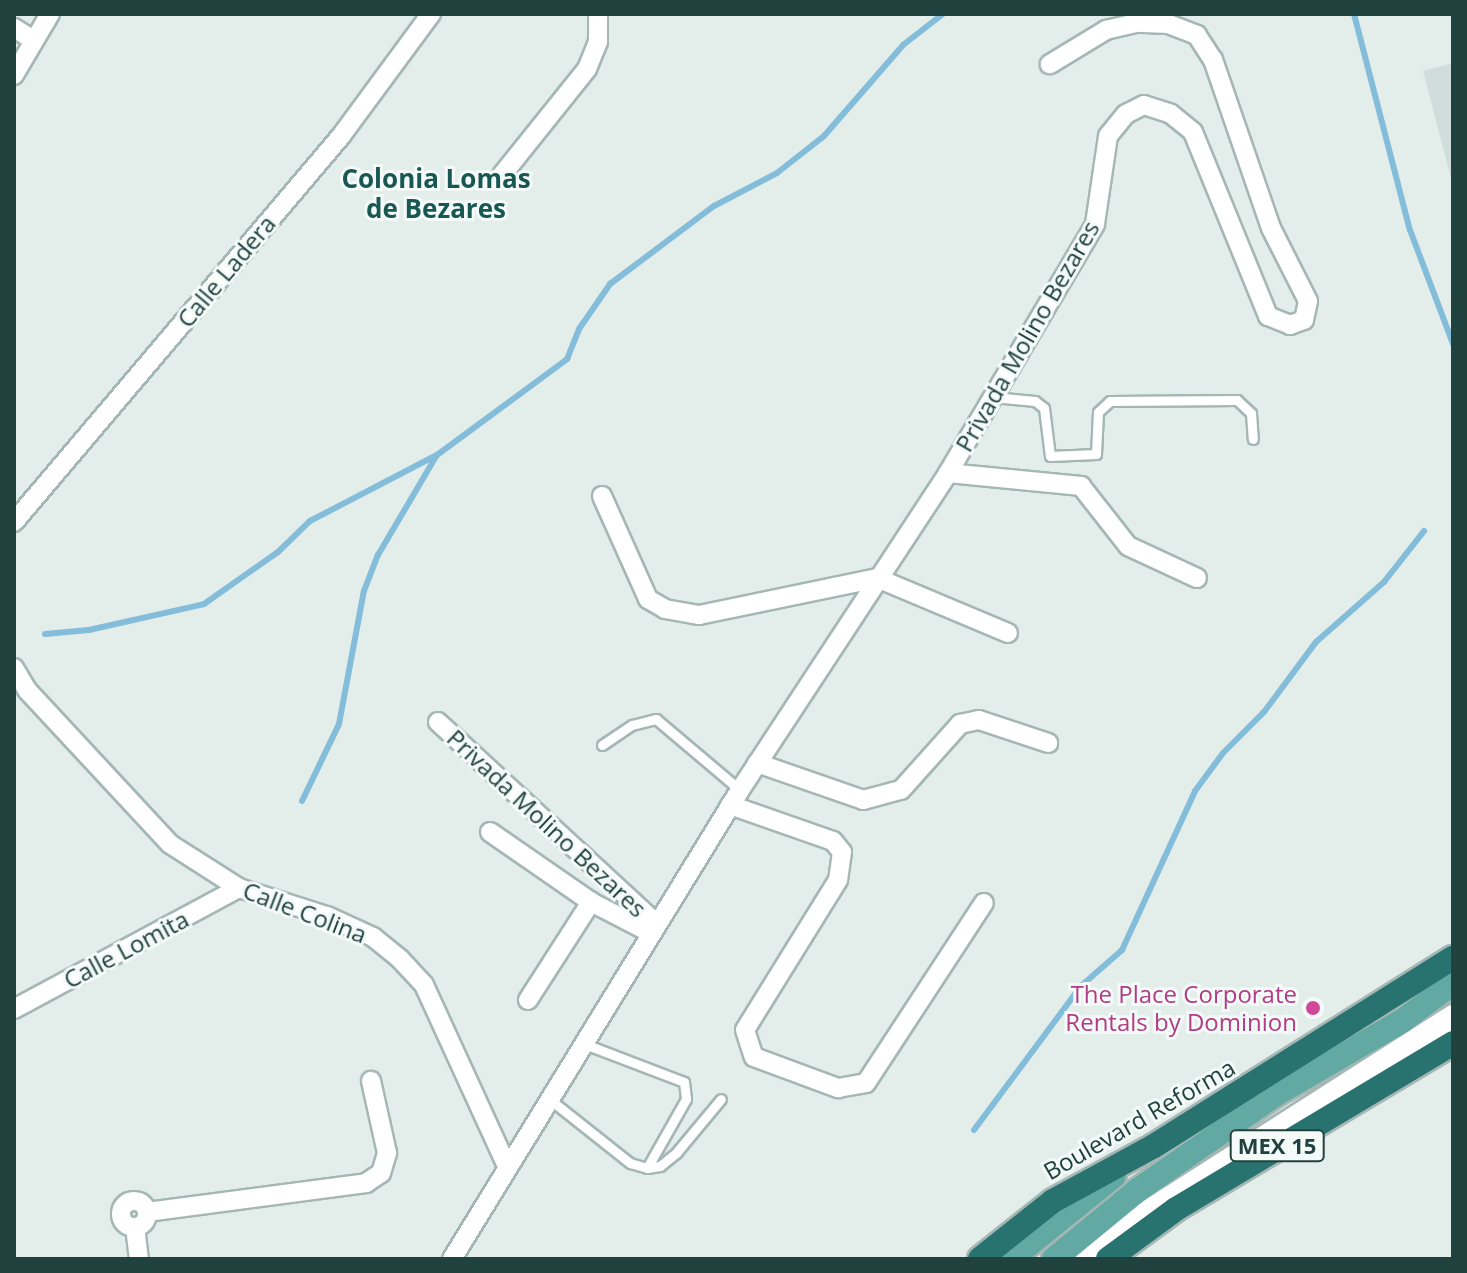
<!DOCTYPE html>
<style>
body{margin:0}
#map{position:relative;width:1467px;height:1273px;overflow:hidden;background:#e3eeeb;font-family:"Open Sans",sans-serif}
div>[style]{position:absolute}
.built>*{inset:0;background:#d0dedb}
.stream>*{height:6px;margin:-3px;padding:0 3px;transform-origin:3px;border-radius:3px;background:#84bdda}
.roads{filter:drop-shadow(2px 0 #a5b7b4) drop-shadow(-2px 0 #a5b7b4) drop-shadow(0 2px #a5b7b4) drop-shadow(0 -2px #a5b7b4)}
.lane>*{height:9px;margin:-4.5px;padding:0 4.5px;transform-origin:4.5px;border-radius:4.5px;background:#fff}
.street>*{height:18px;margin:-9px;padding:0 9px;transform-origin:9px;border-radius:9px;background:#fff}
.street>.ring{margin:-9px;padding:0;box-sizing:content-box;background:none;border:18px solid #fff;border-radius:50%}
.secondary>*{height:24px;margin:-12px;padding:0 12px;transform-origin:12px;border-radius:12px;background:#fff}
.primary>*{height:24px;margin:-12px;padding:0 12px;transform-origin:12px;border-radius:12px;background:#62a9a4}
.highway>*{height:24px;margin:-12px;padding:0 12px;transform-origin:12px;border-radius:12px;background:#287270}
.dots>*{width:22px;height:22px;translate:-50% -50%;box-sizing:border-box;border:4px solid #f4faf8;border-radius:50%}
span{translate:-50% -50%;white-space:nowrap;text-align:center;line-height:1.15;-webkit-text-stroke:6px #f4faf8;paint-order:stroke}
.shield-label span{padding:2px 6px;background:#f4faf8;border:2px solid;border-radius:6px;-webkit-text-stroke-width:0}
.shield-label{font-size:22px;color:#20423f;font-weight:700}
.street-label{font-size:24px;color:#20423f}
.hotel-label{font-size:24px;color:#b23c85}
.right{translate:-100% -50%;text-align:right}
.neighbourhood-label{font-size:26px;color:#195753;font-weight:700}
.frame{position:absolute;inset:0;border:16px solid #20423f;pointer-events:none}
</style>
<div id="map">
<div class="built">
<div style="clip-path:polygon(1453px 63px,1453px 186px,1423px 71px)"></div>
</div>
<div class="stream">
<div style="left:1354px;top:14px;width:223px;rotate:75.5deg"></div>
<div style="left:1410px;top:230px;width:122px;rotate:69.3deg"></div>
<div style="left:45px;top:634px;width:44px;rotate:-5.2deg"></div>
<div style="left:89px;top:630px;width:118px;rotate:-12.7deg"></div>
<div style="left:204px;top:604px;width:90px;rotate:-35.1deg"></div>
<div style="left:278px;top:552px;width:45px;rotate:-44.1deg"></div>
<div style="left:310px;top:521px;width:143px;rotate:-27.5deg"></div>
<div style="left:437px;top:455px;width:162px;rotate:-36.4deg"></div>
<div style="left:567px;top:359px;width:32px;rotate:-68deg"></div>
<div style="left:579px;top:329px;width:55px;rotate:-55.4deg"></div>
<div style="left:610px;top:284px;width:130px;rotate:-36.9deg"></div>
<div style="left:714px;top:206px;width:71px;rotate:-27.6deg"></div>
<div style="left:777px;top:173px;width:60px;rotate:-38.2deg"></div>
<div style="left:824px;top:136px;width:121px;rotate:-49deg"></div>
<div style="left:903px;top:45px;width:51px;rotate:-37.8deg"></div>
<div style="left:302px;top:801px;width:85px;rotate:-64.3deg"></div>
<div style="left:339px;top:724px;width:135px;rotate:-79.4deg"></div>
<div style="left:364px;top:591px;width:39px;rotate:-69deg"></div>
<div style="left:378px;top:555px;width:116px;rotate:-59.5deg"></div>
<div style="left:974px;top:1130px;width:179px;rotate:-53.4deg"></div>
<div style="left:1081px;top:986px;width:55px;rotate:-41.3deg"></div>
<div style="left:1122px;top:950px;width:175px;rotate:-65.3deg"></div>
<div style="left:1195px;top:791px;width:47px;rotate:-53.6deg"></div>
<div style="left:1223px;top:753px;width:58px;rotate:-45deg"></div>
<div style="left:1264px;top:712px;width:87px;rotate:-53.4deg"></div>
<div style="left:1316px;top:642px;width:91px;rotate:-41.4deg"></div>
<div style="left:1384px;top:582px;width:65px;rotate:-51.9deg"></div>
</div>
<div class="roads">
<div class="lane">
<div style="left:993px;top:397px;width:42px;rotate:5.4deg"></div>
<div style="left:1035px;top:401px;width:11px;rotate:38deg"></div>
<div style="left:1044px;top:408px;width:48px;rotate:82.9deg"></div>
<div style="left:1050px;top:456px;width:46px;rotate:-2.5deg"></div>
<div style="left:1096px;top:454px;width:42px;rotate:-87.3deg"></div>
<div style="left:1098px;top:412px;width:16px;rotate:-43deg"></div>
<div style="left:1110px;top:401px;width:127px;rotate:-0.5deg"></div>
<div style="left:1237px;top:400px;width:19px;rotate:43deg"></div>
<div style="left:1251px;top:413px;width:26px;rotate:86deg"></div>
<div style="left:602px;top:745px;width:36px;rotate:-34deg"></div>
<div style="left:632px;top:725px;width:25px;rotate:-14deg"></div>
<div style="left:656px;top:719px;width:110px;rotate:40.2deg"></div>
<div style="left:582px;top:1043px;width:109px;rotate:20.9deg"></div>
<div style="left:684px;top:1082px;width:17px;rotate:83deg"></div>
<div style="left:686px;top:1099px;width:79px;rotate:119.5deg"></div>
<div style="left:548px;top:1098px;width:105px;rotate:38.4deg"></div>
<div style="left:630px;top:1163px;width:18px;rotate:16deg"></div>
<div style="left:647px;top:1168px;width:13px;rotate:-9deg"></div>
<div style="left:660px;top:1166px;width:21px;rotate:-39deg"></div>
<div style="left:676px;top:1153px;width:70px;rotate:-50.2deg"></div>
</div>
<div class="street">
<div style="left:14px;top:28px;width:22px;rotate:32deg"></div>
<div style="left:14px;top:75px;width:71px;rotate:-59.5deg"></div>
<div style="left:502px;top:175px;width:136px;rotate:-51.3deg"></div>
<div style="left:587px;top:69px;width:29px;rotate:-68deg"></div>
<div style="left:598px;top:42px;width:28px;rotate:-90deg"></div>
<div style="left:948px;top:473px;width:134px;rotate:5.6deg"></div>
<div style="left:1081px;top:486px;width:76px;rotate:51.9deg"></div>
<div style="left:1128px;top:546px;width:76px;rotate:24.9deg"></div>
<div style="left:602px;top:496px;width:113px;rotate:65.9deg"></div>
<div style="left:648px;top:599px;width:20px;rotate:30deg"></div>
<div style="left:665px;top:609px;width:35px;rotate:10deg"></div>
<div style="left:699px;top:615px;width:182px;rotate:-11.7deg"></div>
<div style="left:877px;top:578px;width:142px;rotate:22.8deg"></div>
<div style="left:14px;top:522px;width:506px;rotate:-49.73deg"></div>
<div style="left:341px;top:136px;width:152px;rotate:-53.6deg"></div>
<div style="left:14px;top:668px;width:26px;rotate:59deg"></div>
<div style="left:27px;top:690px;width:210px;rotate:47.1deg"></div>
<div style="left:170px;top:844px;width:82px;rotate:32.5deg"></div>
<div style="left:239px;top:888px;width:92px;rotate:17.7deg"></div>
<div style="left:327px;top:916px;width:51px;rotate:24.5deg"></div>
<div style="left:373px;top:937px;width:35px;rotate:39deg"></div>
<div style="left:400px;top:959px;width:35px;rotate:47deg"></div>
<div style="left:424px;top:985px;width:199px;rotate:65.4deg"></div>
<div style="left:438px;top:722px;width:298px;rotate:42.7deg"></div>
<div style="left:757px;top:763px;width:112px;rotate:19.2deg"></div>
<div style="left:863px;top:800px;width:39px;rotate:-15deg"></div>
<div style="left:901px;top:790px;width:89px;rotate:-48.2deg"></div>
<div style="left:960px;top:724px;width:19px;rotate:-12deg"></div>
<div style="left:979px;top:720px;width:73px;rotate:18.4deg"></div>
<div style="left:730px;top:805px;width:109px;rotate:19.3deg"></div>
<div style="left:833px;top:841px;width:14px;rotate:51deg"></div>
<div style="left:842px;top:852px;width:28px;rotate:98deg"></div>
<div style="left:838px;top:880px;width:176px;rotate:121.8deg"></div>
<div style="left:745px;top:1030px;width:28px;rotate:72deg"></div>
<div style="left:754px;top:1057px;width:90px;rotate:20.3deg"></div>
<div style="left:838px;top:1088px;width:28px;rotate:-10deg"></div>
<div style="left:866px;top:1083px;width:215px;rotate:-56.8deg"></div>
<div style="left:490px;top:832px;width:123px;rotate:34.7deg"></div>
<div style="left:591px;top:902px;width:68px;rotate:27.3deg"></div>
<div style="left:528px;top:1000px;width:117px;rotate:-57.3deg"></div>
<div style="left:14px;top:1009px;width:255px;rotate:-28.3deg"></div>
<div class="ring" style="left:121px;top:1201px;width:8px;height:8px"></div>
<div style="left:147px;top:1212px;width:221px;rotate:-7.5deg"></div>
<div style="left:366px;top:1183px;width:18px;rotate:-34deg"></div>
<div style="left:381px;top:1173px;width:21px;rotate:-73deg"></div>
<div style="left:387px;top:1153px;width:74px;rotate:-102.5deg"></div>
<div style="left:135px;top:1227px;width:32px;rotate:83deg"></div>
<div style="left:452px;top:1259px;width:550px;rotate:-58.45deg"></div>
<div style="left:740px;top:790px;width:379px;rotate:-56.7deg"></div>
<div style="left:948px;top:473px;width:289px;rotate:-59.4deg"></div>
<div style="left:1095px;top:224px;width:89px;rotate:-81.6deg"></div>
<div style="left:1108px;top:136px;width:28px;rotate:-51deg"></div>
<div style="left:1126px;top:114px;width:20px;rotate:-27deg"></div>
<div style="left:1144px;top:105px;width:28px;rotate:18deg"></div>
<div style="left:1171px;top:114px;width:28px;rotate:39deg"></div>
<div style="left:1193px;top:132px;width:199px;rotate:67.8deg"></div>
<div style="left:1268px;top:316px;width:24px;rotate:22deg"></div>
<div style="left:1290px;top:325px;width:15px;rotate:-20deg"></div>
<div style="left:1304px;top:320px;width:19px;rotate:-78deg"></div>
<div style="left:1308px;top:301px;width:82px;rotate:-116.9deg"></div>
<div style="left:1271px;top:228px;width:178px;rotate:-109deg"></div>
<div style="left:1213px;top:60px;width:30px;rotate:-123deg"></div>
<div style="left:1197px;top:35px;width:30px;rotate:-159deg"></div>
<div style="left:1169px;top:24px;width:33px;rotate:-178deg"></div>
<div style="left:1136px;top:23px;width:31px;rotate:167deg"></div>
<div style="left:1106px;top:30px;width:66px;rotate:148.7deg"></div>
</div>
<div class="secondary">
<div style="left:1075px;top:1259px;width:449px;rotate:-32.6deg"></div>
</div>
<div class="primary">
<div style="left:1011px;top:1259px;width:132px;rotate:-38.9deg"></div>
<div style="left:1054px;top:1259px;width:109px;rotate:-39.4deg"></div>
<div style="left:1138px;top:1190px;width:168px;rotate:-34.8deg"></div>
<div style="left:1276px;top:1094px;width:146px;rotate:-30.1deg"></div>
<div style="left:1402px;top:1021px;width:64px;rotate:-36.7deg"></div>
</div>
<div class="highway">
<div style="left:980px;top:1259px;width:93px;rotate:-38.5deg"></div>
<div style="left:1053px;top:1201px;width:115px;rotate:-28.6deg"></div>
<div style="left:1154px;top:1146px;width:353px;rotate:-32.2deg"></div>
<div style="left:1108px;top:1259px;width:84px;rotate:-36.3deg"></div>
<div style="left:1176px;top:1209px;width:323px;rotate:-30.9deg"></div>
</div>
</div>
<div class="dots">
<div style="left:1313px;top:1008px;background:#d1479c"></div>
</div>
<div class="shield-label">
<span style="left:1277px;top:1146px">MEX 15</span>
</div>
<div class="street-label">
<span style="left:226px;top:271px;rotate:-50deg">Calle Ladera</span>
<span style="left:1027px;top:336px;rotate:-60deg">Privada Molino Bezares</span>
<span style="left:547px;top:823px;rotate:43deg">Privada Molino Bezares</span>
<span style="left:305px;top:912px;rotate:21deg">Calle Colina</span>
<span style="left:126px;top:949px;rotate:-28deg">Calle Lomita</span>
<span style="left:1139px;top:1119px;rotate:-30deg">Boulevard Reforma</span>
</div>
<div class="hotel-label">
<span class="right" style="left:1297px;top:1008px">The Place Corporate<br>Rentals by Dominion</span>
</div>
<div class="neighbourhood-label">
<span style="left:436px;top:194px">Colonia Lomas<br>de Bezares</span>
</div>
<div class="frame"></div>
</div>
